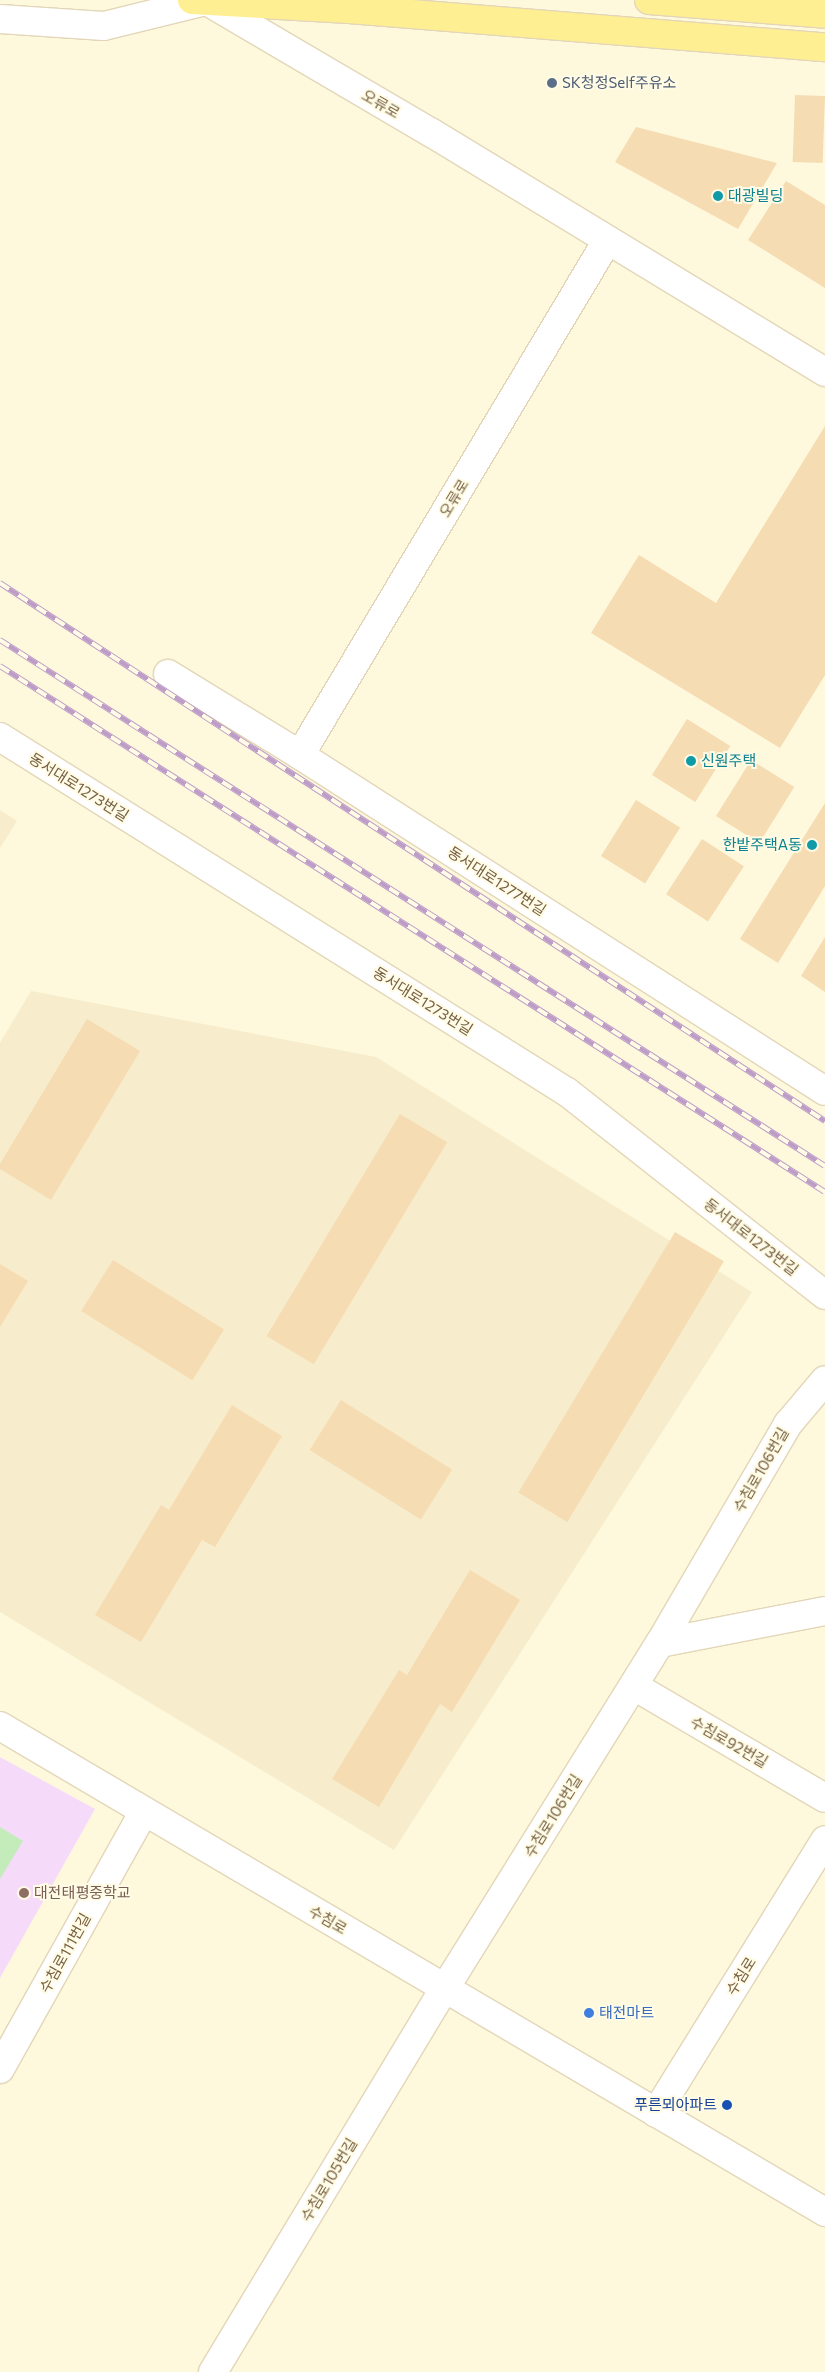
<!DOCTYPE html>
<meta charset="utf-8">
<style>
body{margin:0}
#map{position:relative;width:825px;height:2372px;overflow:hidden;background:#fef9dd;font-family:Commissioner,"Noto Sans KR",sans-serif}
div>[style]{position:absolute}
.residential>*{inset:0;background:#f7eccb}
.education>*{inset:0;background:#f5dafa}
.green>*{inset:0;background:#c4ecbb}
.building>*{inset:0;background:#f6dcb2;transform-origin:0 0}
.roads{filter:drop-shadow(1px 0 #e3d6b8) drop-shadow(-1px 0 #e3d6b8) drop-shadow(0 1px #e3d6b8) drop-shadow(0 -1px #e3d6b8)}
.minor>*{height:28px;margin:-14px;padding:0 14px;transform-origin:14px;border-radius:14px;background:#fff}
.tertiary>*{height:28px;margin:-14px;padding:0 14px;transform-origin:14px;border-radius:14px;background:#fff}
.secondary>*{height:28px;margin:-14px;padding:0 14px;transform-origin:14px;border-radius:14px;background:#fff}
.primary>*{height:28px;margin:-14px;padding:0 14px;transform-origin:14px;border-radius:14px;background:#ffef93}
.rail>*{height:5.5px;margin-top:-2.75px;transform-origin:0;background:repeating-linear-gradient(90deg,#fffbe5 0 11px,#bd9cc7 0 22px);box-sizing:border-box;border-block:1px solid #bd9cc7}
.dots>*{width:14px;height:14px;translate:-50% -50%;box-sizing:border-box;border:2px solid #fffbe5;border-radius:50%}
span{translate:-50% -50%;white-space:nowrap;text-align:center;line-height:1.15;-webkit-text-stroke:4px #fffbe5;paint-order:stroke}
.service-label{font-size:15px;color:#4e5e75}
.left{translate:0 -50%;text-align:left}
.street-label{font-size:15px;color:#766044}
.culture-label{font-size:15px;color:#0d838f}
.right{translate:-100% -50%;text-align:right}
.education-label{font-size:15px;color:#785e54}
.shop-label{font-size:15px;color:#366cbe}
.transit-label{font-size:15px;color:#164399}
</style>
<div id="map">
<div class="residential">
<div style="clip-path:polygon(0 810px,17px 821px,0 848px)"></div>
<div style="clip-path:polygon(31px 991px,376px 1057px,752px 1292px,394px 1850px,0 1612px,0 1043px)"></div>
</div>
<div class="education">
<div style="clip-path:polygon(0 1757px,95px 1809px,0 1978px)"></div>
</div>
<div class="green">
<div style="clip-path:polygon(0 1827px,23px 1841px,0 1879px)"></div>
</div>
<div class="building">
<div style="left:795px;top:95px;width:30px;height:67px;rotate:2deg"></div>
<div style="clip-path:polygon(636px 127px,777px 163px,738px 229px,615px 162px)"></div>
<div style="clip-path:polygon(786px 181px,825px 205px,825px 288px,748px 240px)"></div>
<div style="clip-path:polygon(825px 426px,825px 675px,780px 748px,591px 633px,639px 555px,716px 603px)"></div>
<div style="left:687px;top:719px;width:51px;height:66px;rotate:32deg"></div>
<div style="left:751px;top:760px;width:51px;height:66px;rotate:32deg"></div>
<div style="left:636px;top:800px;width:52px;height:66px;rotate:32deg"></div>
<div style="clip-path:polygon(825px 803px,825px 886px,778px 963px,740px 939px)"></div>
<div style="left:702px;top:839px;width:50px;height:66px;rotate:33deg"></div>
<div style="clip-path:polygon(825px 937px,825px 992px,801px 976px)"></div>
<div style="clip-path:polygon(87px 1019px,140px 1051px,51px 1200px,0 1169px,0 1164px)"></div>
<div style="left:400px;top:1114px;width:55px;height:259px;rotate:31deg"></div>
<div style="left:675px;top:1232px;width:57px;height:304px;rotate:31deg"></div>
<div style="left:113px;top:1260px;width:131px;height:60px;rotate:32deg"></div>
<div style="clip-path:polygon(0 1264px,28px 1281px,0 1327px)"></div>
<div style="left:341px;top:1400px;width:131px;height:59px;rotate:32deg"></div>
<div style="clip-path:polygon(232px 1405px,282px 1436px,215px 1547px,202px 1540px,141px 1642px,95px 1615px,161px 1505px,169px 1510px)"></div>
<div style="clip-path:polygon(470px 1570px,520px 1600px,452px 1712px,440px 1704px,379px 1807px,332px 1779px,399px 1670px,407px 1675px)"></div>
</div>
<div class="roads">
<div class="minor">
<div style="left:0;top:19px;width:104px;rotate:3.9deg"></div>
<div style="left:104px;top:26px;width:105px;rotate:-13.8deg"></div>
<div style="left:168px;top:674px;width:155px;rotate:31.5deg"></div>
<div style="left:300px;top:755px;width:623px;rotate:32.62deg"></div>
<div style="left:0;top:737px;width:669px;rotate:32.05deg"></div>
<div style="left:567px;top:1092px;width:328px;rotate:38.2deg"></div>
<div style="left:300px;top:755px;width:599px;rotate:-59.15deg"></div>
<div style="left:660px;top:1643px;width:168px;rotate:-11deg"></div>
<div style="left:634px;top:1686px;width:221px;rotate:30.4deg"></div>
<div style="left:0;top:2069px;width:295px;rotate:-60.8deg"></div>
<div style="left:656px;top:2113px;width:321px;rotate:-58.2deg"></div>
<div style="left:213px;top:2372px;width:449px;rotate:-58.9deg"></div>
<div style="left:445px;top:1988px;width:407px;rotate:-58.1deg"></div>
<div style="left:660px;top:1643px;width:254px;rotate:-59.7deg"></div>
<div style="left:788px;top:1424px;width:57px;rotate:-49.9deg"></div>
</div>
<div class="tertiary">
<div style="left:205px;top:0;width:263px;rotate:30.4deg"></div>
<div style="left:432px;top:133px;width:460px;rotate:31.3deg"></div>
</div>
<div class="secondary">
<div style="left:0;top:1726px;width:958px;rotate:30.5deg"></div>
</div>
<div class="primary">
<div style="left:192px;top:0;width:157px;rotate:3.3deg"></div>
<div style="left:349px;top:9px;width:478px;rotate:4.6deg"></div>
<div style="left:649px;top:0;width:177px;rotate:4.5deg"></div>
</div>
</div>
<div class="rail">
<div style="left:0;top:583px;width:985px;rotate:33.11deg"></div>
<div style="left:0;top:640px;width:978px;rotate:32.52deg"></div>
<div style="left:0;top:666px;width:978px;rotate:32.52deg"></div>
</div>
<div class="dots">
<div style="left:552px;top:83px;background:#5c6f8a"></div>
<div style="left:718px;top:196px;background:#0f9aa8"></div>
<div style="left:691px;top:761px;background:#0f9aa8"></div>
<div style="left:812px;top:845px;background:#0f9aa8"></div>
<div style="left:24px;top:1893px;background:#8d6e63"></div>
<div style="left:589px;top:2013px;background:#3f7fe0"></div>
<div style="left:727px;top:2105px;background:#1a4fb4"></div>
</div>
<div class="service-label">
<span class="left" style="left:562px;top:83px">SK청정Self주유소</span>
</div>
<div class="street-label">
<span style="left:381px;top:104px;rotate:30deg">오류로</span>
<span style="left:454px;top:498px;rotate:-59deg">오류로</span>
<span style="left:79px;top:787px;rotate:32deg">동서대로1273번길</span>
<span style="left:497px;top:881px;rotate:33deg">동서대로1277번길</span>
<span style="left:423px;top:1001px;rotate:32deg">동서대로1273번길</span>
<span style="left:751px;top:1237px;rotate:38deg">동서대로1273번길</span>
<span style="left:761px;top:1470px;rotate:-60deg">수침로106번길</span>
<span style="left:729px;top:1742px;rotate:30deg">수침로92번길</span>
<span style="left:553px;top:1816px;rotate:-58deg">수침로106번길</span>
<span style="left:328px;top:1920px;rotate:30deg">수침로</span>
<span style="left:65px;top:1953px;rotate:-61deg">수침로111번길</span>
<span style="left:741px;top:1976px;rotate:-58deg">수침로</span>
<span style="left:329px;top:2180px;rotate:-59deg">수침로105번길</span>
</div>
<div class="culture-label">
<span class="left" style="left:728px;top:196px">대광빌딩</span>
<span class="left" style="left:701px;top:761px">신원주택</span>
<span class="right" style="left:802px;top:845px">한밭주택A동</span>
</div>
<div class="education-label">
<span class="left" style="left:34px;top:1893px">대전태평중학교</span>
</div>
<div class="shop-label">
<span class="left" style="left:599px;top:2013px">태전마트</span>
</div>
<div class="transit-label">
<span class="right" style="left:717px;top:2105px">푸른뫼아파트</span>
</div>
</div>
